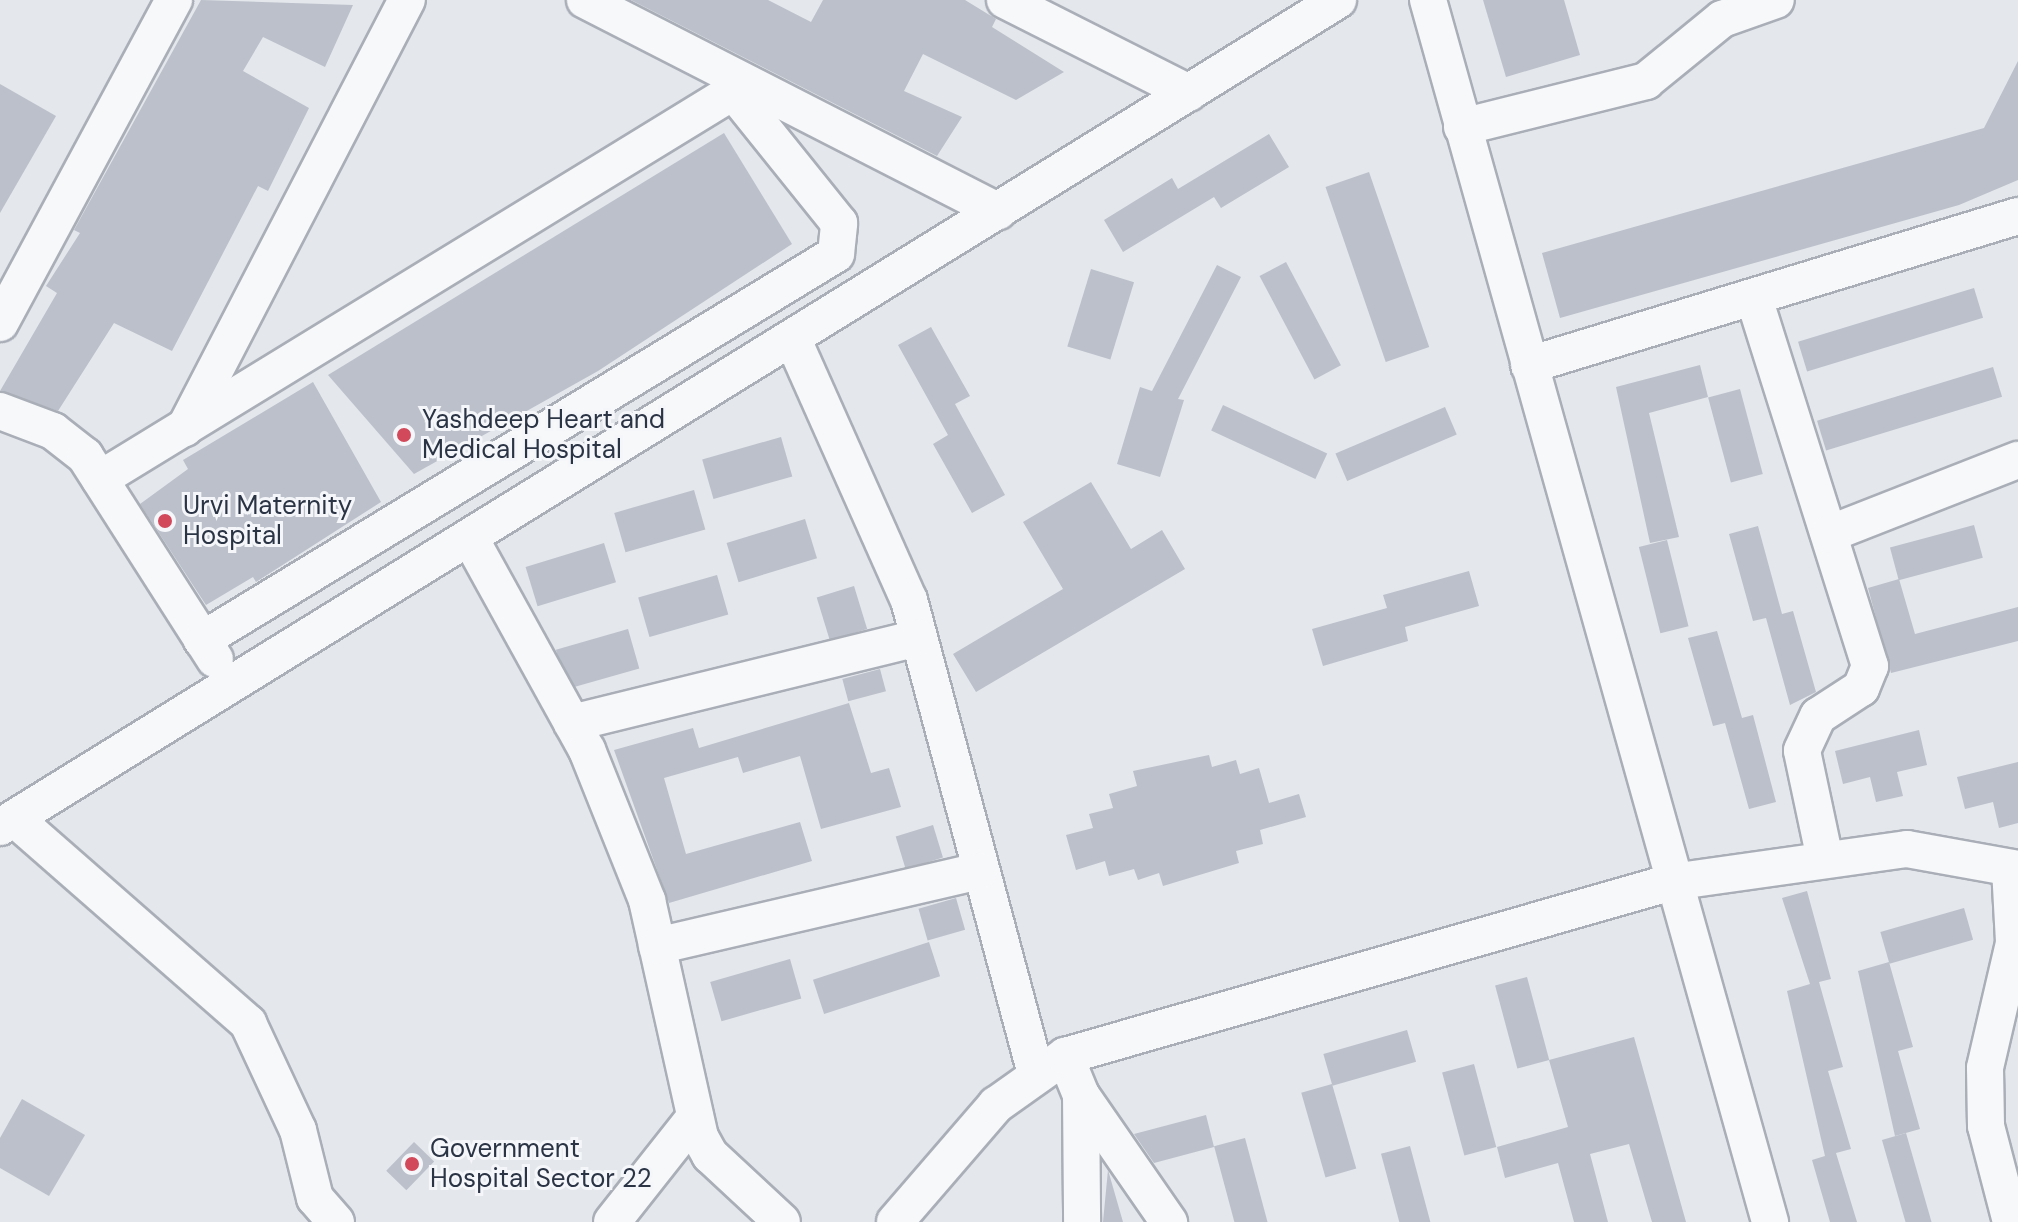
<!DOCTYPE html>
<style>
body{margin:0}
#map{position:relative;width:2018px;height:1222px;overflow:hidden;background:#e4e7ec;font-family:"DM Sans",sans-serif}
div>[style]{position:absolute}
.building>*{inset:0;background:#bbc0ca;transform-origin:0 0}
.roads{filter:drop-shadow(2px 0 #a9aeb7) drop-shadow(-2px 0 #a9aeb7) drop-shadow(0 2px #a9aeb7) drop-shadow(0 -2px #a9aeb7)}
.minor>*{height:36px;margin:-18px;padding:0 18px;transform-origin:18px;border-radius:18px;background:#f7f8fa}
.dots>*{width:22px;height:22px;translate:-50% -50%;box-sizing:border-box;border:4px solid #f4f6f9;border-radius:50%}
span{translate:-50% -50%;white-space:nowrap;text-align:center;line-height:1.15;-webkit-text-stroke:6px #f4f6f9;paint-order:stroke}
.poi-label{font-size:26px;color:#2b3445}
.left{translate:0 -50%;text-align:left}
</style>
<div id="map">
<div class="building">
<div style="clip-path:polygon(201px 0,353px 5px,325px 67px,263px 37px,243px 71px,309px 108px,268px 191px,258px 186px,172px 351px,114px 323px,58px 411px,0 391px,57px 293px,46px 286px,80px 233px,74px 230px)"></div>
<div style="clip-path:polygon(631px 0,768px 0,811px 22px,823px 0,965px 0,996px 19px,992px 27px,1064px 72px,1016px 100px,923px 54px,904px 91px,962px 117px,937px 156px)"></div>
<div style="clip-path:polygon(1483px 0,1564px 0,1580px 55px,1506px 77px)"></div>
<div style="clip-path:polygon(2018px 61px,2018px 180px,1959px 205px,1560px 318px,1542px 253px,1984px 128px)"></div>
<div style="clip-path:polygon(0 84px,56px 116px,0 213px)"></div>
<div style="clip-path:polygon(724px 133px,792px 244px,598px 371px,414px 474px,328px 375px)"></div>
<div style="clip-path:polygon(1269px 134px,1289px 167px,1221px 208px,1214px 197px,1123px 252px,1104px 220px,1172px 178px,1178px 189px)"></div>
<div style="left:1369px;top:172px;width:185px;height:46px;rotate:71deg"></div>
<div style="left:1286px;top:262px;width:117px;height:30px;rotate:62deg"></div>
<div style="clip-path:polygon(1217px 265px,1241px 277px,1178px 399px,1184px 400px,1160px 477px,1117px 464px,1140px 387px,1152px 391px)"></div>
<div style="left:1091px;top:269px;width:45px;height:81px;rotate:17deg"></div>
<div style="left:1974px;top:288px;width:31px;height:184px;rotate:73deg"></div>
<div style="clip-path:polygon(931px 327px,970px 396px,955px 404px,1005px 495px,972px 513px,933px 444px,948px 435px,898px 345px)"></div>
<div style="clip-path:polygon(1700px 365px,1708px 397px,1649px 413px,1679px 537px,1650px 543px,1616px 387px)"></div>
<div style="left:1993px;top:367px;width:31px;height:184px;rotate:73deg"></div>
<div style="clip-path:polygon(313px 382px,381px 502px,256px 582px,253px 577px,206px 605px,140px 504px,188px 469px,183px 460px)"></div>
<div style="left:1740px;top:389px;width:88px;height:33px;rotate:75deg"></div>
<div style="left:1223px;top:405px;width:115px;height:28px;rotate:25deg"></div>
<div style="left:1445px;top:407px;width:30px;height:119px;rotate:67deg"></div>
<div style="left:781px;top:437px;width:41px;height:82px;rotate:74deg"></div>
<div style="clip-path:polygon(1091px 482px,1131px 549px,1162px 530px,1185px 569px,976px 692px,953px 654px,1063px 589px,1023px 522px)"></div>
<div style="left:694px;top:490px;width:41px;height:83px;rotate:74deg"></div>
<div style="left:805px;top:519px;width:41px;height:82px;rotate:73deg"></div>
<div style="left:1974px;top:525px;width:34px;height:87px;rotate:75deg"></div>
<div style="clip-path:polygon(1758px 526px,1782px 614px,1793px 611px,1816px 692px,1790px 705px,1766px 618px,1753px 621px,1729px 534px)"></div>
<div style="left:1667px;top:540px;width:89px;height:29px;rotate:76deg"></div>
<div style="left:604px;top:543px;width:41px;height:82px;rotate:73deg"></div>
<div style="clip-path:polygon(1469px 571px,1479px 606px,1405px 627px,1408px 641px,1323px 666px,1312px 629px,1387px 608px,1383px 595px)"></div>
<div style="left:717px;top:575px;width:41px;height:82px;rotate:74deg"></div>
<div style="clip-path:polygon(1899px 579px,1915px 634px,2018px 607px,2018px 641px,1891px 673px,1868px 588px)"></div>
<div style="left:854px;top:586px;width:45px;height:39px;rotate:73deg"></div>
<div style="left:628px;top:629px;width:41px;height:75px;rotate:74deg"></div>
<div style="clip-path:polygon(1717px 631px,1742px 718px,1753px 715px,1776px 802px,1749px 809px,1725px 723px,1713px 726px,1688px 638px)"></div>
<div style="left:880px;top:669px;width:23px;height:39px;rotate:75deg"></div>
<div style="clip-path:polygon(849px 703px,871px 773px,889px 768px,901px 807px,821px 829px,800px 756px,743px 773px,738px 757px,664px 778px,686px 854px,800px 822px,812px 861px,669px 903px,614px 750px,693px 728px,699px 748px)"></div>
<div style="clip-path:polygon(1919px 730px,1927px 765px,1897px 772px,1903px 796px,1876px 802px,1870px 777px,1843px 784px,1835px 751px)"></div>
<div style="clip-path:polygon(1209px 755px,1212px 767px,1236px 760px,1240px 774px,1259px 768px,1269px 803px,1299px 794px,1306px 817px,1260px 830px,1263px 844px,1236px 851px,1239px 863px,1163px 886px,1159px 873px,1138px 880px,1134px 869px,1109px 876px,1105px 861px,1076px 870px,1066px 835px,1093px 828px,1089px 814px,1113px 808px,1109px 794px,1137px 786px,1133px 771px)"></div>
<div style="clip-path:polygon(2018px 762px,2018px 823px,1999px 828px,1993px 802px,1965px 809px,1957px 777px)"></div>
<div style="left:933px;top:825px;width:34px;height:39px;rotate:73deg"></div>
<div style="clip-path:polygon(1807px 891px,1831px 979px,1819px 982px,1843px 1067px,1828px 1071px,1851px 1149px,1836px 1153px,1857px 1222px,1830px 1222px,1812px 1160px,1825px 1156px,1787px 991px,1810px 984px,1782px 898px)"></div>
<div style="left:956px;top:898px;width:33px;height:39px;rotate:74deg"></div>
<div style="left:1964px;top:908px;width:33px;height:87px;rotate:74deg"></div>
<div style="left:929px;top:942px;width:36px;height:122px;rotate:72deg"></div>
<div style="left:790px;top:959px;width:41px;height:83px;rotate:74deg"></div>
<div style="clip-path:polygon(1889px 962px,1913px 1047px,1898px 1051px,1920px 1129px,1895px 1136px,1858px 971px)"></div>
<div style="left:1527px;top:977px;width:86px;height:33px;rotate:75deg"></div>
<div style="left:1407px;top:1030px;width:33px;height:87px;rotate:74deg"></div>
<div style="clip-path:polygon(1634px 1037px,1686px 1222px,1652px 1222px,1629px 1144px,1590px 1154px,1608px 1222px,1574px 1222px,1558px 1163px,1505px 1178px,1497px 1147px,1568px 1127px,1549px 1060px)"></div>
<div style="left:1474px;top:1064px;width:86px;height:33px;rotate:75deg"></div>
<div style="left:1332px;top:1084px;width:88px;height:32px;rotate:74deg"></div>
<div style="clip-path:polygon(22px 1099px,85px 1135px,49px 1196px,0 1168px,0 1138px)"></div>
<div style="clip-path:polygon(1206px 1115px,1214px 1147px,1154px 1163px,1134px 1134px)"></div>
<div style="left:1906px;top:1133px;width:93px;height:25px;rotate:74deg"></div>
<div style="left:1245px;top:1138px;width:87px;height:32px;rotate:75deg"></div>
<div style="left:414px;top:1142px;width:28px;height:40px;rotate:44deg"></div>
<div style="left:1410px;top:1146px;width:79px;height:30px;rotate:75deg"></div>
<div style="clip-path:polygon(1108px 1170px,1123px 1222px,1103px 1222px)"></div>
</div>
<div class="roads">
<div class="minor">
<div style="left:585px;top:0;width:464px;rotate:27.1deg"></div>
<div style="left:1005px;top:0;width:206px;rotate:26.8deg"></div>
<div style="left:1428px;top:0;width:1269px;rotate:74.36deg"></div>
<div style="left:1462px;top:127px;width:190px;rotate:-14deg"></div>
<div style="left:1646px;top:81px;width:98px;rotate:-39.2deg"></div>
<div style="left:1722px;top:19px;width:57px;rotate:-19.4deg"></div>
<div style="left:1754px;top:298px;width:386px;rotate:72.5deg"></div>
<div style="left:1870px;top:666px;width:24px;rotate:112deg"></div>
<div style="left:1861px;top:688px;width:51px;rotate:146.9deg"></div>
<div style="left:1818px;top:716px;width:38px;rotate:115deg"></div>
<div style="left:1802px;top:751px;width:110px;rotate:78deg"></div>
<div style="left:0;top:323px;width:367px;rotate:-61.7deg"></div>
<div style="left:794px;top:342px;width:282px;rotate:66deg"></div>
<div style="left:909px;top:600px;width:492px;rotate:75deg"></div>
<div style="left:1529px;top:365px;width:511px;rotate:-16.95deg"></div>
<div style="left:0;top:411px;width:57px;rotate:20.7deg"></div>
<div style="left:53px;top:431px;width:41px;rotate:38deg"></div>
<div style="left:85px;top:456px;width:241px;rotate:57.4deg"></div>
<div style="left:185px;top:428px;width:482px;rotate:-62.6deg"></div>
<div style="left:100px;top:479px;width:755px;rotate:-31.46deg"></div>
<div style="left:1829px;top:534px;width:203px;rotate:-21.4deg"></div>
<div style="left:471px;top:540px;width:240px;rotate:61.1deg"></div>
<div style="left:587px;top:750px;width:162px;rotate:68.2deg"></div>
<div style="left:647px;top:900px;width:243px;rotate:77.4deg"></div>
<div style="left:700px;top:1137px;width:21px;rotate:61deg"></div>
<div style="left:710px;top:1155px;width:98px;rotate:42.9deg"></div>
<div style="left:202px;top:640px;width:742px;rotate:-31.33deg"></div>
<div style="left:836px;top:254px;width:31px;rotate:-84deg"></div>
<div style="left:839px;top:223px;width:169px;rotate:-128.8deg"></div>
<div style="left:572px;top:723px;width:357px;rotate:-13.8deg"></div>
<div style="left:15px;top:819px;width:310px;rotate:41.2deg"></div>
<div style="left:248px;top:1023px;width:118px;rotate:65deg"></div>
<div style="left:298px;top:1130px;width:70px;rotate:76deg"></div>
<div style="left:315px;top:1198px;width:32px;rotate:49deg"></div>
<div style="left:0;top:827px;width:1573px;rotate:-31.72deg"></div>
<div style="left:2010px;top:868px;width:75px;rotate:86.9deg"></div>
<div style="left:2014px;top:943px;width:128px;rotate:103.1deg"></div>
<div style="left:1985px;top:1068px;width:58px;rotate:89deg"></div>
<div style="left:1986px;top:1126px;width:99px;rotate:75.4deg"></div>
<div style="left:657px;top:946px;width:331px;rotate:-13.1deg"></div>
<div style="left:1065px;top:1056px;width:42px;rotate:67.7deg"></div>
<div style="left:1081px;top:1095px;width:155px;rotate:55.3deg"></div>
<div style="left:1081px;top:1095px;width:127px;rotate:89.5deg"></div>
<div style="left:612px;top:1222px;width:134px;rotate:-51.7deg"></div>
<div style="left:895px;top:1222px;width:155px;rotate:-49.2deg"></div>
<div style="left:996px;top:1105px;width:85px;rotate:-35.4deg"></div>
<div style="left:1065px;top:1056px;width:631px;rotate:-16deg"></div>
<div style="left:1672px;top:882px;width:237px;rotate:-8deg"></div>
<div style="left:1907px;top:849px;width:113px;rotate:10.2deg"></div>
</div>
</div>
<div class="dots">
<div style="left:404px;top:435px;background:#d1495b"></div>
<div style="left:165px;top:521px;background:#d1495b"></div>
<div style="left:412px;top:1164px;background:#d1495b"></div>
</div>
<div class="poi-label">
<span class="left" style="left:422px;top:435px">Yashdeep Heart and<br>Medical Hospital</span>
<span class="left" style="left:183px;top:521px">Urvi Maternity<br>Hospital</span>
<span class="left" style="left:430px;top:1164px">Government<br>Hospital Sector 22</span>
</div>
</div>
